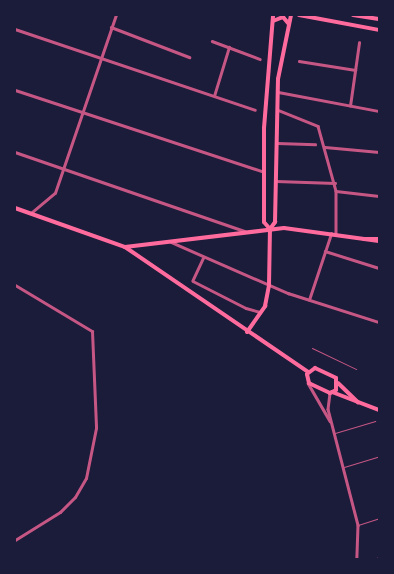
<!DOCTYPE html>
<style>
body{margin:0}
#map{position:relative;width:394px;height:574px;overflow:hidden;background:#1b1b3a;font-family:Quicksand,sans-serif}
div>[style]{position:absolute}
.service>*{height:1px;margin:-0.5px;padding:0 0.5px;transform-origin:0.5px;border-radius:0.5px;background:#c65784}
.minor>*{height:2.5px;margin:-1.25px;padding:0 1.25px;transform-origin:1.25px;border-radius:1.25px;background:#c65784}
.tertiary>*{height:3px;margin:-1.5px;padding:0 1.5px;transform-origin:1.5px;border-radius:1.5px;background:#c65784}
.secondary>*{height:4px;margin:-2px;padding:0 2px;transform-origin:2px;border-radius:2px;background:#ff6b9d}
span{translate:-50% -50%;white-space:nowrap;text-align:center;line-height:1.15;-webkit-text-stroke:4px #1b1b3a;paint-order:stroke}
.frame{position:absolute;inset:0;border:16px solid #1b1b3a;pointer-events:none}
</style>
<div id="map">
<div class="service">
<div style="left:312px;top:348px;width:49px;rotate:25.5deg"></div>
<div style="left:335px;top:433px;width:42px;rotate:-16.7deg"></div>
<div style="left:344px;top:467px;width:37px;rotate:-17deg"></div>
<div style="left:358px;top:525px;width:22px;rotate:-18deg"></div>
<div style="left:373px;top:559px;width:6px;rotate:-18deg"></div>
</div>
<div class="minor">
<div style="left:111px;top:27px;width:84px;rotate:21deg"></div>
<div style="left:15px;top:29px;width:253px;rotate:18.6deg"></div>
<div style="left:212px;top:41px;width:51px;rotate:20.6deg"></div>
<div style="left:299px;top:61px;width:57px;rotate:9.1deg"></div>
<div style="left:214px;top:96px;width:51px;rotate:-73deg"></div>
<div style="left:350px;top:106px;width:64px;rotate:-81.9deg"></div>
<div style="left:278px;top:110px;width:43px;rotate:21.8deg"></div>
<div style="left:318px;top:126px;width:67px;rotate:74.5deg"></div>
<div style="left:336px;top:191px;width:44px;rotate:90deg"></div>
<div style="left:277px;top:143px;width:38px;rotate:2deg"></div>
<div style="left:325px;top:147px;width:54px;rotate:5.3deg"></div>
<div style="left:15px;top:152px;width:243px;rotate:19deg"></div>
<div style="left:276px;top:181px;width:59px;rotate:1.9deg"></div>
<div style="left:336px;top:191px;width:43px;rotate:6.6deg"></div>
<div style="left:31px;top:213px;width:31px;rotate:-40deg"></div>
<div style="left:55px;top:193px;width:188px;rotate:-71.1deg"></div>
<div style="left:171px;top:242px;width:128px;rotate:23.6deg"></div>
<div style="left:288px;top:293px;width:96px;rotate:17.7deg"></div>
<div style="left:325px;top:251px;width:57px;rotate:17.5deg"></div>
<div style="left:204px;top:257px;width:26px;rotate:115deg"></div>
<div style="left:193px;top:281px;width:59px;rotate:27deg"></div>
<div style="left:246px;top:308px;width:15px;rotate:16deg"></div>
<div style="left:309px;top:300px;width:70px;rotate:-71.6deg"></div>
<div style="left:308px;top:383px;width:44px;rotate:59.9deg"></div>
<div style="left:330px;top:393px;width:16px;rotate:97deg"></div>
<div style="left:328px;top:409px;width:120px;rotate:75.5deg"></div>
<div style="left:358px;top:525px;width:34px;rotate:92deg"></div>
</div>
<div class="tertiary">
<div style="left:15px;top:90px;width:262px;rotate:18.2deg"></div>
<div style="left:278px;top:92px;width:103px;rotate:10.7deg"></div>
<div style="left:15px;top:285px;width:90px;rotate:30.9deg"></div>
<div style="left:92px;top:331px;width:97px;rotate:87.6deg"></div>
<div style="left:96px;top:428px;width:51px;rotate:101.3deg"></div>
<div style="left:86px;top:478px;width:22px;rotate:120deg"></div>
<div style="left:75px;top:497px;width:21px;rotate:135deg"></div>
<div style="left:60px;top:512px;width:53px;rotate:148.1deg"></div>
</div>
<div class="secondary">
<div style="left:299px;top:15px;width:81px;rotate:10.6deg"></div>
<div style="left:353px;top:15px;width:26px;rotate:9deg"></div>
<div style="left:273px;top:21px;width:11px;rotate:-22deg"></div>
<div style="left:283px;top:17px;width:8px;rotate:50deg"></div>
<div style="left:15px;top:208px;width:117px;rotate:19.5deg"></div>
<div style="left:125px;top:247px;width:222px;rotate:34.3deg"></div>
<div style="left:270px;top:229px;width:9px;rotate:-131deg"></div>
<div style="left:264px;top:222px;width:94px;rotate:-90deg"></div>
<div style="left:264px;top:128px;width:113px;rotate:-85.4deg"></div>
<div style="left:379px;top:239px;width:15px;rotate:180deg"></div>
<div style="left:364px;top:239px;width:15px;rotate:8deg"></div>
<div style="left:125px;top:247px;width:160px;rotate:-6.8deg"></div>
<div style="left:284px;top:228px;width:81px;rotate:7.8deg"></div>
<div style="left:247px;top:332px;width:32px;rotate:-55deg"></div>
<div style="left:265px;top:306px;width:21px;rotate:-79deg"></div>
<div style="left:269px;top:285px;width:56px;rotate:-89deg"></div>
<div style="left:270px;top:229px;width:9px;rotate:-54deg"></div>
<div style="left:275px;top:222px;width:143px;rotate:-88.8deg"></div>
<div style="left:278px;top:79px;width:65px;rotate:-78.5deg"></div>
<div style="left:315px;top:368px;width:23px;rotate:25deg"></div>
<div style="left:336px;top:378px;width:12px;rotate:90deg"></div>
<div style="left:336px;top:390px;width:7px;rotate:153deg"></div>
<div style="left:330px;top:393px;width:23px;rotate:-155deg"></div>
<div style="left:309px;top:383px;width:9px;rotate:-103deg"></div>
<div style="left:307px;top:374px;width:10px;rotate:-37deg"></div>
<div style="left:338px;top:383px;width:28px;rotate:44deg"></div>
<div style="left:332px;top:392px;width:50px;rotate:21deg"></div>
</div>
<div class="frame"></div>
</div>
